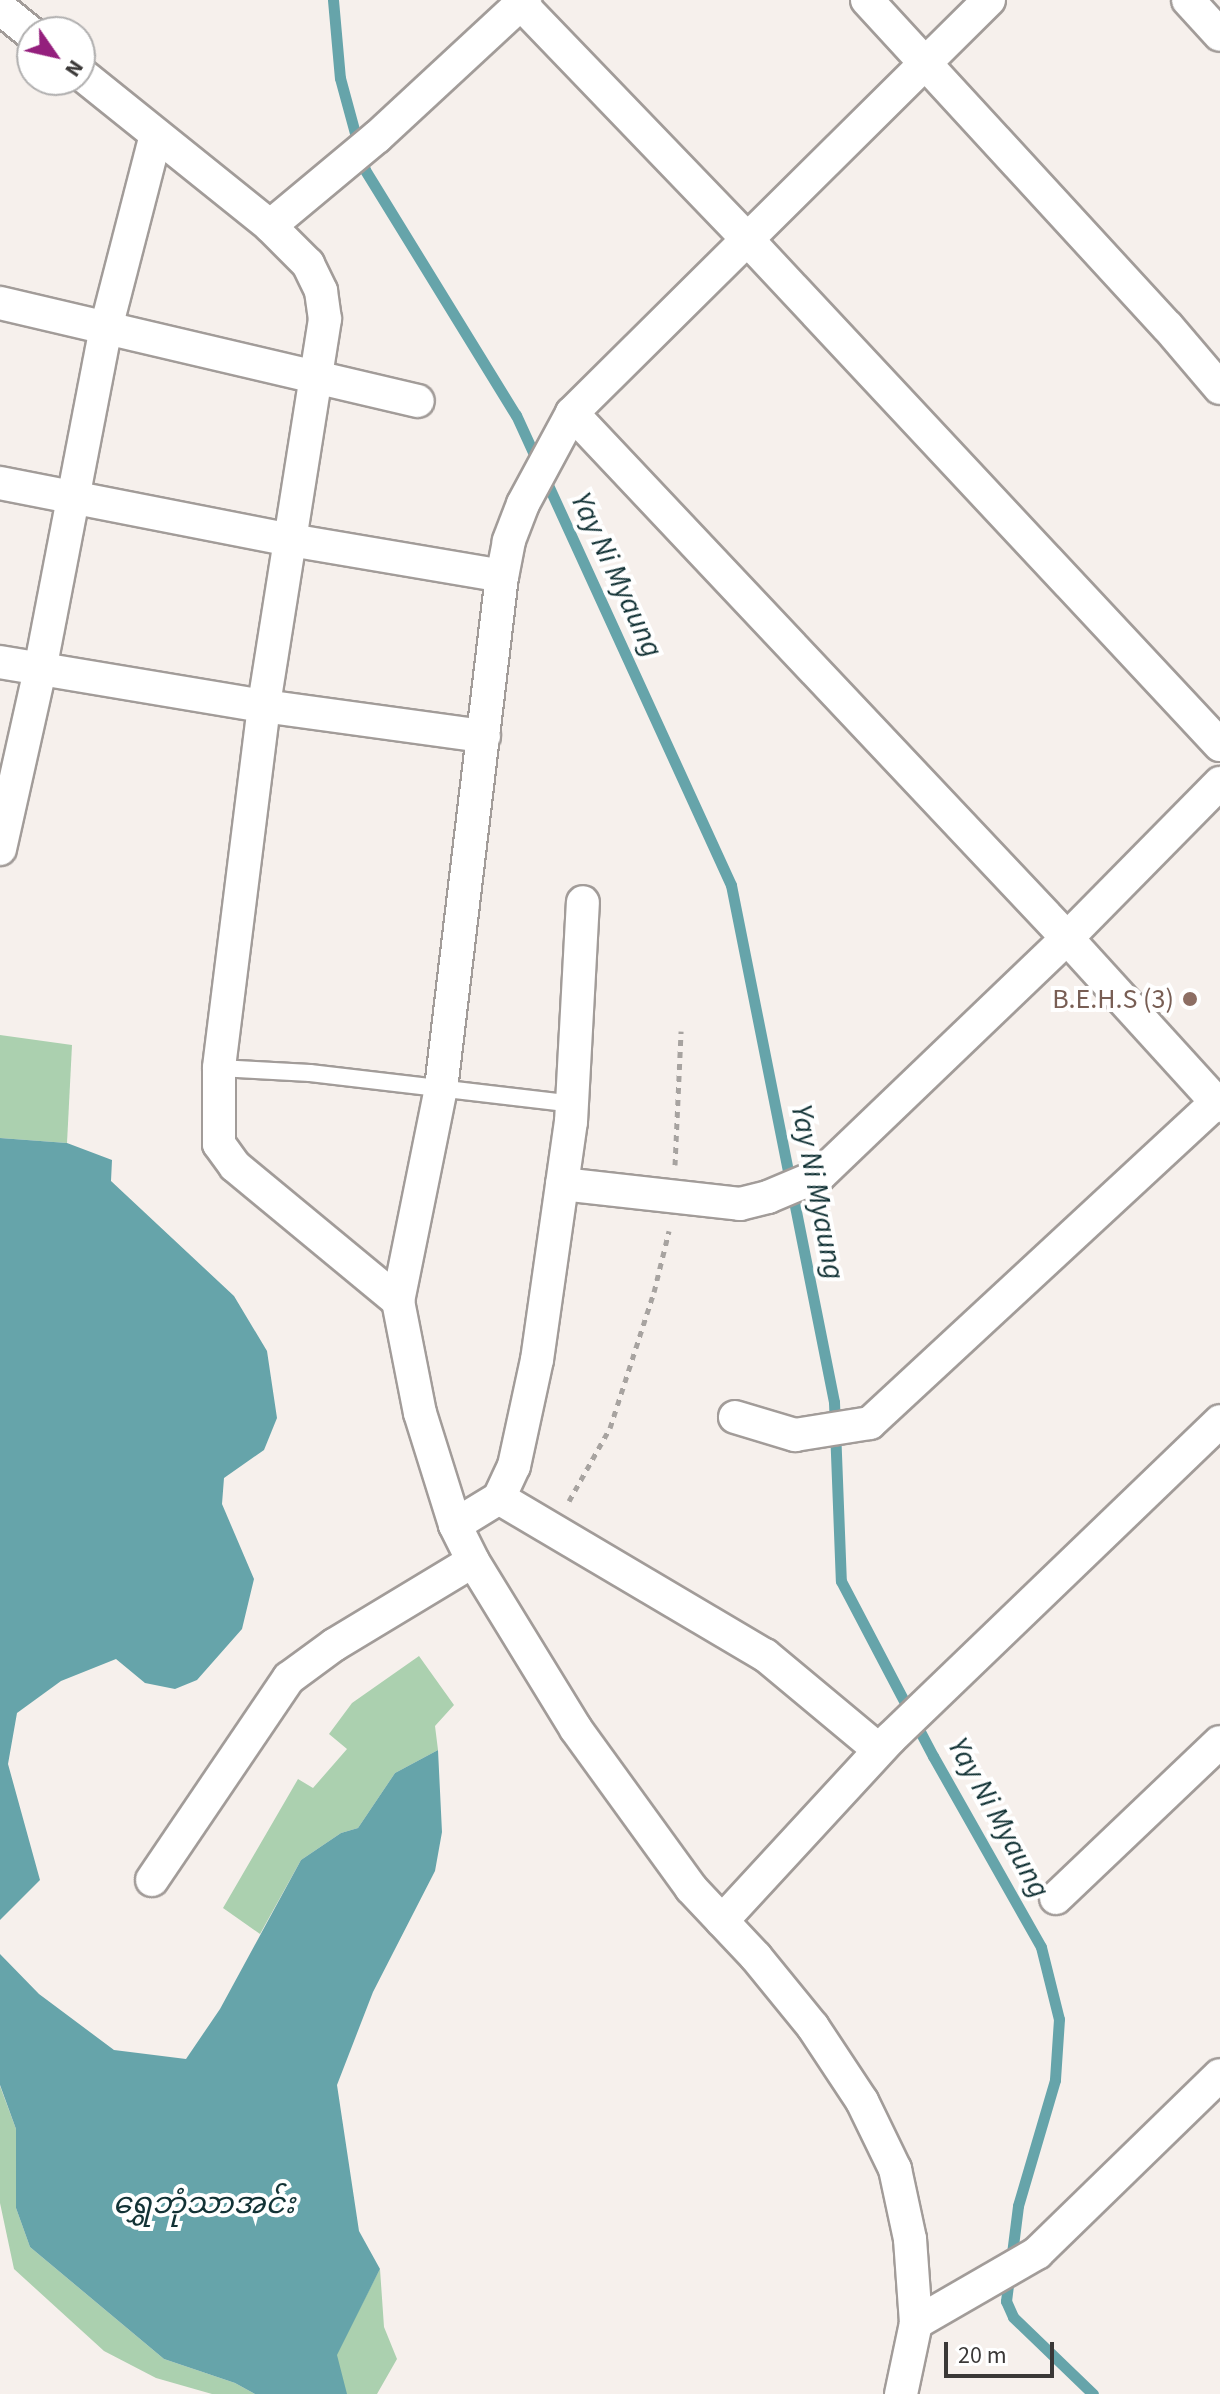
<!DOCTYPE html>
<meta charset="utf-8">
<style>
body{margin:0}
#map{position:relative;width:1220px;height:2394px;overflow:hidden;background:#f6f0ec;font-family:"Source Sans 3","Noto Sans Myanmar",sans-serif}
div>[style]{position:absolute}
.green>*{inset:0;background:#abd0af}
.water>*{inset:0;background:#66a4aa}
.stream>*{height:11px;margin:-5.5px;padding:0 5.5px;transform-origin:5.5px;border-radius:5.5px;background:#66a4aa}
.path>*{height:5px;margin-top:-2.5px;transform-origin:0;background:repeating-linear-gradient(90deg,#a7a3a0 0 6px,transparent 0 12px)}
.roads{filter:drop-shadow(2px 0 #a29c99) drop-shadow(-2px 0 #a29c99) drop-shadow(0 2px #a29c99) drop-shadow(0 -2px #a29c99)}
.lane>*{height:16px;margin:-8px;padding:0 8px;transform-origin:8px;border-radius:8px;background:#fff}
.street>*{height:32px;margin:-16px;padding:0 16px;transform-origin:16px;border-radius:16px;background:#fff}
.dots>*{width:22px;height:22px;translate:-50% -50%;box-sizing:border-box;border:4px solid #fff;border-radius:50%}
span{translate:-50% -50%;white-space:nowrap;text-align:center;line-height:1.15;-webkit-text-stroke:8px #fff;paint-order:stroke}
.education-label{font-size:28px;color:#785e54}
.right{translate:-100% -50%;text-align:right}
.water-label{font-size:30px;color:#123235;font-style:italic}
.north{position:absolute;left:16px;top:16px;width:80px;height:80px;box-sizing:border-box;background:#fff;border:2px solid #b0afaf;border-radius:50%;rotate:124deg;font-size:22px;font-weight:700;line-height:32px;text-align:center;color:#3a3837}
.north::after{content:'';display:block;margin:auto;width:28px;height:36px;background:#941f7d;clip-path:polygon(50% 0,100% 100%,50% 72%,0 100%)}
.scale{position:absolute;left:944px;top:2342px;width:110px;height:36px;box-sizing:border-box;border:4px solid #3a3837;border-top:0;padding-left:10px;font-size:24px;line-height:28px;white-space:nowrap;color:#3a3837;-webkit-text-stroke:6px #fff;paint-order:stroke}
</style>
<div id="map">
<div class="green">
<div style="clip-path:polygon(0 1035px,72px 1045px,67px 1143px,0 1138px)"></div>
<div style="clip-path:polygon(419px 1656px,454px 1705px,435px 1726px,438px 1750px,395px 1773px,358px 1828px,341px 1833px,301px 1860px,260px 1934px,223px 1908px,298px 1779px,313px 1788px,347px 1749px,329px 1734px,352px 1703px)"></div>
<div style="clip-path:polygon(0 2086px,16px 2129px,16px 2208px,30px 2247px,164px 2359px,235px 2383px,255px 2394px,212px 2394px,156px 2378px,104px 2351px,14px 2269px,0 2203px)"></div>
<div style="clip-path:polygon(380px 2269px,384px 2327px,397px 2359px,377px 2394px,346px 2394px,335px 2356px)"></div>
</div>
<div class="water">
<div style="clip-path:polygon(0 1138px,67px 1143px,112px 1160px,111px 1181px,234px 1296px,267px 1351px,277px 1418px,264px 1450px,224px 1478px,222px 1504px,254px 1579px,242px 1629px,197px 1680px,175px 1689px,145px 1683px,116px 1659px,61px 1681px,17px 1713px,8px 1764px,40px 1880px,0 1920px)"></div>
<div style="clip-path:polygon(438px 1750px,442px 1832px,435px 1871px,373px 1992px,337px 2085px,359px 2231px,380px 2269px,337px 2355px,347px 2394px,255px 2394px,235px 2383px,164px 2359px,30px 2247px,16px 2208px,16px 2129px,0 2085px,0 1954px,39px 1994px,114px 2050px,186px 2059px,220px 2009px,301px 1860px,341px 1833px,358px 1828px,395px 1773px)"></div>
</div>
<div class="stream">
<div style="left:333px;top:0;width:78px;rotate:84.9deg"></div>
<div style="left:340px;top:78px;width:95px;rotate:74.8deg"></div>
<div style="left:365px;top:170px;width:288px;rotate:58.4deg"></div>
<div style="left:516px;top:415px;width:517px;rotate:65.42deg"></div>
<div style="left:731px;top:885px;width:527px;rotate:78.73deg"></div>
<div style="left:834px;top:1402px;width:179px;rotate:87.8deg"></div>
<div style="left:841px;top:1581px;width:198px;rotate:62.3deg"></div>
<div style="left:933px;top:1756px;width:219px;rotate:60.5deg"></div>
<div style="left:1041px;top:1947px;width:74px;rotate:76deg"></div>
<div style="left:1059px;top:2019px;width:61px;rotate:93.8deg"></div>
<div style="left:1055px;top:2080px;width:131px;rotate:106.4deg"></div>
<div style="left:1018px;top:2206px;width:96px;rotate:97.2deg"></div>
<div style="left:1006px;top:2301px;width:17px;rotate:66deg"></div>
<div style="left:1013px;top:2317px;width:111px;rotate:43.9deg"></div>
</div>
<div class="path">
<div style="left:675px;top:1165px;width:134px;rotate:-87.4deg"></div>
<div style="left:569px;top:1501px;width:84px;rotate:-60.7deg"></div>
<div style="left:610px;top:1428px;width:143px;rotate:-72.1deg"></div>
<div style="left:654px;top:1292px;width:63px;rotate:-76.2deg"></div>
</div>
<div class="roads">
<div class="lane">
<div style="left:219px;top:1068px;width:91px;rotate:3.1deg"></div>
<div style="left:310px;top:1073px;width:264px;rotate:6.7deg"></div>
</div>
<div class="street">
<div style="left:867px;top:0;width:444px;rotate:47.4deg"></div>
<div style="left:1168px;top:327px;width:80px;rotate:49.6deg"></div>
<div style="left:989px;top:0;width:587px;rotate:135.28deg"></div>
<div style="left:572px;top:413px;width:722px;rotate:46.68deg"></div>
<div style="left:1067px;top:938px;width:227px;rotate:47.7deg"></div>
<div style="left:1188px;top:0;width:47px;rotate:47.6deg"></div>
<div style="left:521px;top:4px;width:325px;rotate:46.1deg"></div>
<div style="left:746px;top:238px;width:694px;rotate:46.93deg"></div>
<div style="left:0;top:8px;width:41px;rotate:39.1deg"></div>
<div style="left:80px;top:73px;width:244px;rotate:38.8deg"></div>
<div style="left:270px;top:226px;width:139px;rotate:-39.8deg"></div>
<div style="left:377px;top:137px;width:202px;rotate:-42.8deg"></div>
<div style="left:270px;top:226px;width:54px;rotate:45deg"></div>
<div style="left:308px;top:264px;width:30px;rotate:64deg"></div>
<div style="left:321px;top:291px;width:28px;rotate:82deg"></div>
<div style="left:325px;top:319px;width:392px;rotate:99deg"></div>
<div style="left:264px;top:706px;width:365px;rotate:97.1deg"></div>
<div style="left:219px;top:1068px;width:76px;rotate:90deg"></div>
<div style="left:219px;top:1144px;width:27px;rotate:54deg"></div>
<div style="left:235px;top:1166px;width:212px;rotate:39.6deg"></div>
<div style="left:0;top:303px;width:429px;rotate:13.2deg"></div>
<div style="left:572px;top:413px;width:103px;rotate:118.3deg"></div>
<div style="left:523px;top:504px;width:40px;rotate:111deg"></div>
<div style="left:509px;top:541px;width:36px;rotate:101deg"></div>
<div style="left:502px;top:576px;width:516px;rotate:96.79deg"></div>
<div style="left:441px;top:1088px;width:217px;rotate:101.4deg"></div>
<div style="left:398px;top:1301px;width:114px;rotate:78.9deg"></div>
<div style="left:420px;top:1413px;width:117px;rotate:72.6deg"></div>
<div style="left:455px;top:1525px;width:40px;rotate:63.4deg"></div>
<div style="left:473px;top:1561px;width:197px;rotate:58.5deg"></div>
<div style="left:576px;top:1729px;width:196px;rotate:54.1deg"></div>
<div style="left:691px;top:1888px;width:95px;rotate:46.7deg"></div>
<div style="left:756px;top:1957px;width:90px;rotate:50.8deg"></div>
<div style="left:813px;top:2027px;width:89px;rotate:56.5deg"></div>
<div style="left:862px;top:2101px;width:76px;rotate:64.1deg"></div>
<div style="left:895px;top:2169px;width:72px;rotate:77.9deg"></div>
<div style="left:910px;top:2239px;width:84px;rotate:85.9deg"></div>
<div style="left:916px;top:2323px;width:73px;rotate:101.9deg"></div>
<div style="left:0;top:483px;width:296px;rotate:11.1deg"></div>
<div style="left:290px;top:540px;width:215px;rotate:9.6deg"></div>
<div style="left:0;top:662px;width:268px;rotate:9.5deg"></div>
<div style="left:264px;top:706px;width:222px;rotate:7.8deg"></div>
<div style="left:0;top:849px;width:183px;rotate:-77.4deg"></div>
<div style="left:40px;top:670px;width:348px;rotate:-79.1deg"></div>
<div style="left:106px;top:328px;width:199px;rotate:-75.5deg"></div>
<div style="left:562px;top:1184px;width:179px;rotate:6.4deg"></div>
<div style="left:740px;top:1204px;width:29px;rotate:-14deg"></div>
<div style="left:768px;top:1197px;width:56px;rotate:-22.9deg"></div>
<div style="left:820px;top:1175px;width:342px;rotate:-43.8deg"></div>
<div style="left:1067px;top:938px;width:218px;rotate:-45.4deg"></div>
<div style="left:735px;top:1417px;width:63px;rotate:16.7deg"></div>
<div style="left:795px;top:1435px;width:76px;rotate:-9.1deg"></div>
<div style="left:870px;top:1423px;width:471px;rotate:-42.8deg"></div>
<div style="left:499px;top:1498px;width:35px;rotate:-65deg"></div>
<div style="left:514px;top:1466px;width:108px;rotate:-77.8deg"></div>
<div style="left:537px;top:1360px;width:240px;rotate:-81.9deg"></div>
<div style="left:571px;top:1122px;width:220px;rotate:-86.9deg"></div>
<div style="left:455px;top:1525px;width:52px;rotate:-31.5deg"></div>
<div style="left:499px;top:1498px;width:309px;rotate:30.6deg"></div>
<div style="left:765px;top:1655px;width:148px;rotate:39.8deg"></div>
<div style="left:152px;top:1880px;width:244px;rotate:-55.9deg"></div>
<div style="left:289px;top:1678px;width:56px;rotate:-36.3deg"></div>
<div style="left:334px;top:1645px;width:162px;rotate:-31.1deg"></div>
<div style="left:1056px;top:1898px;width:226px;rotate:-43.6deg"></div>
<div style="left:722px;top:1921px;width:249px;rotate:-47.3deg"></div>
<div style="left:891px;top:1738px;width:457px;rotate:-43.9deg"></div>
<div style="left:916px;top:2323px;width:140px;rotate:-30deg"></div>
<div style="left:1037px;top:2253px;width:255px;rotate:-44.2deg"></div>
</div>
</div>
<div class="dots">
<div style="left:1190px;top:999px;background:#8d6e63"></div>
</div>
<div class="education-label">
<span class="right" style="left:1174px;top:999px">B.E.H.S (3)</span>
</div>
<div class="water-label">
<span style="left:616px;top:575px;rotate:65deg">Yay Ni Myaung</span>
<span style="left:817px;top:1192px;rotate:79deg">Yay Ni Myaung</span>
<span style="left:998px;top:1818px;rotate:61deg">Yay Ni Myaung</span>
<span style="left:204px;top:2204px">ရွှေဘုံသာအင်း</span>
</div>
<div class="north">N</div>
<div class="scale">20 m</div>
</div>
